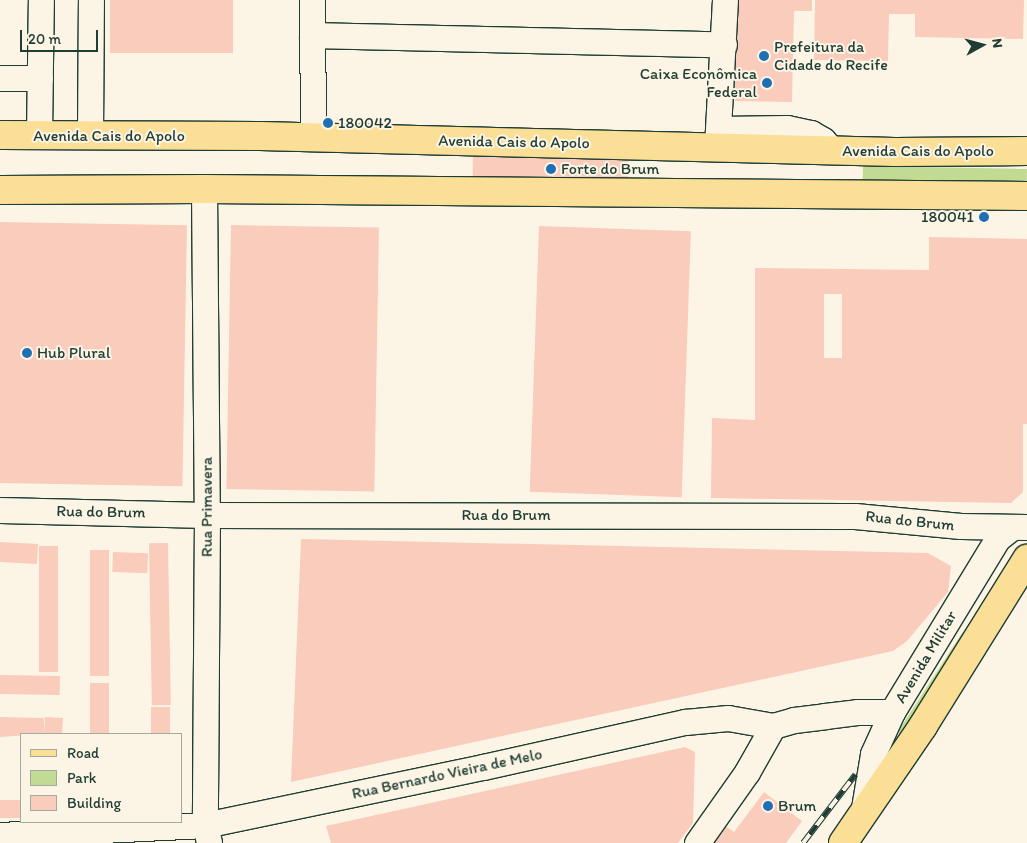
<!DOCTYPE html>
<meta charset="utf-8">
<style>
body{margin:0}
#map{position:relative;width:1027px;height:843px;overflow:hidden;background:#fcf5e5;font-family:Itim,sans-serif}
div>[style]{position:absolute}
.green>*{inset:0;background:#c1db92;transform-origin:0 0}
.building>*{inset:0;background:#f9ccbc;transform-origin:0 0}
.roads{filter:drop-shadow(1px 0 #1f3d34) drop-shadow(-1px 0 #1f3d34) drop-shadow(0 1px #1f3d34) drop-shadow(0 -1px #1f3d34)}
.minor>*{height:25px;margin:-12.5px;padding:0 12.5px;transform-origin:12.5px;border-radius:12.5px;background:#fcf5e5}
.major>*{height:28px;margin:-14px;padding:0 14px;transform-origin:14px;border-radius:14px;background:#fbdf96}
.rail>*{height:5.5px;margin-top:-2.75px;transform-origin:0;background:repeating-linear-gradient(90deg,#fcf5e5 0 11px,#1f3d34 0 22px);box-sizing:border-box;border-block:1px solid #1f3d34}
.dots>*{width:14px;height:14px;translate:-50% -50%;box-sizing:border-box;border:2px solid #fcf5e5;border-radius:50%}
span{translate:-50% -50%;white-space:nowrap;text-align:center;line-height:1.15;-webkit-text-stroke:4px #fcf5e5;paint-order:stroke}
.poi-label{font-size:16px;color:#1f3d34}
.left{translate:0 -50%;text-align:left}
.right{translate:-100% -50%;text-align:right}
.street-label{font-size:16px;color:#1f3d34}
.legend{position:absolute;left:20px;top:733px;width:162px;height:90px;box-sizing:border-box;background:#fcf5e5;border:1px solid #a4ab9e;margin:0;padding:6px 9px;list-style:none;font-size:15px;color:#1f3d34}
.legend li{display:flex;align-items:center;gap:10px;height:25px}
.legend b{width:25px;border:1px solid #a4ab9e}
.north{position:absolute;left:957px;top:20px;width:50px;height:50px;-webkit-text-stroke:4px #fcf5e5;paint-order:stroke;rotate:83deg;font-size:14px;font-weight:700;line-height:20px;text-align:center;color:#1f3d34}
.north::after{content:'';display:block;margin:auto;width:18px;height:22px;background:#1f3d34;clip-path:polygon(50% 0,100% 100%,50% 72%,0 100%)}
.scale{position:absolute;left:20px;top:30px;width:78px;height:22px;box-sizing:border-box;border:2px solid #1f3d34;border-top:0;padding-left:6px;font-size:15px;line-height:18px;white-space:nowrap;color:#1f3d34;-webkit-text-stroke:4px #fcf5e5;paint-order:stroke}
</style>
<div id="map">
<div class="green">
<div style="left:863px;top:166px;width:164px;height:14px;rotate:1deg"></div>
<div style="clip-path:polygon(1012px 587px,902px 749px,899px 730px,962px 633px)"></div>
</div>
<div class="building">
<div style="left:110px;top:0;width:123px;height:53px"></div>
<div style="clip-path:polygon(736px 0,812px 0,812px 11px,794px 11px,792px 102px,735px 101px)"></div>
<div style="clip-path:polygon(815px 0,1024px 0,1023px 39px,915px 37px,915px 14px,889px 14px,888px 61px,814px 60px)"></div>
<div style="left:473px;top:152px;width:155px;height:29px;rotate:1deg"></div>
<div style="left:0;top:222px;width:187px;height:261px;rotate:1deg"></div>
<div style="left:231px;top:225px;width:148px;height:264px;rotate:1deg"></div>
<div style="left:539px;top:226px;width:152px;height:266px;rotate:2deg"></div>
<div style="clip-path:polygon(evenodd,929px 237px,1027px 239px,1027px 424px,1023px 424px,1023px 492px,1011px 503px,711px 498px,712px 418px,755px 420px,755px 268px,929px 270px,929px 237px,824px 294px,842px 294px,842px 358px,824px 358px,824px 294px)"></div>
<div style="clip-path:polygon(301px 539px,928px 553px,951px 566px,948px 592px,907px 641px,893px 651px,291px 782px)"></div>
<div style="left:0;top:542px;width:38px;height:20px;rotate:3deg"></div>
<div style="left:168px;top:543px;width:162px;height:19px;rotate:89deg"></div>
<div style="left:39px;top:546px;width:19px;height:126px"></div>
<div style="left:90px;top:550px;width:19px;height:126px"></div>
<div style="left:113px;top:552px;width:35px;height:20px;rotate:2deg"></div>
<div style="left:0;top:675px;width:60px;height:19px;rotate:1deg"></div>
<div style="left:109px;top:683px;width:51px;height:19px;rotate:90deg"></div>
<div style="left:151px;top:707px;width:19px;height:27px"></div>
<div style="clip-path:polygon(0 717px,44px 718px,44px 734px,0 737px)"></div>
<div style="left:45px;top:717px;width:18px;height:17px;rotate:3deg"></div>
<div style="clip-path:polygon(685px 747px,695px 752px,693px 823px,678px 843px,331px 843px,326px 826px)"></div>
<div style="clip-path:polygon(764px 792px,802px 821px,786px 843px,711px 843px,724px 825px,734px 832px)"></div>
<div style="left:0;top:800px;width:21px;height:18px"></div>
</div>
<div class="roads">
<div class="minor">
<div style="left:312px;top:0;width:138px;rotate:89.6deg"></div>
<div style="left:312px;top:35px;width:412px;rotate:1.3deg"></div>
<div style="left:0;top:78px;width:40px"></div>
<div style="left:719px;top:129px;width:68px;rotate:-0.8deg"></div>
<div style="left:787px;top:128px;width:25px;rotate:12deg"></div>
<div style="left:811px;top:133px;width:14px;rotate:30deg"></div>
<div style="left:823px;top:140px;width:13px;rotate:48deg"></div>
<div style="left:39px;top:135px;width:135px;rotate:-89.2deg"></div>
<div style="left:90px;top:135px;width:135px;rotate:-89.6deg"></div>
<div style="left:717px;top:147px;width:147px;rotate:-86.9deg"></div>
<div style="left:204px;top:189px;width:326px;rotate:89.5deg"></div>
<div style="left:207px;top:515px;width:310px;rotate:90.4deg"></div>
<div style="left:205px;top:825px;width:18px;rotate:77deg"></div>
<div style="left:0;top:510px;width:207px;rotate:1.4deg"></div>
<div style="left:207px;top:515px;width:648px;rotate:0.09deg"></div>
<div style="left:855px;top:516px;width:106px;rotate:5.4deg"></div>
<div style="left:961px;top:526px;width:66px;rotate:0.9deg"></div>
<div style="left:863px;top:814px;width:61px;rotate:-80.5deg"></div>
<div style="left:873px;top:754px;width:46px;rotate:-65.7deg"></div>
<div style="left:892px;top:712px;width:202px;rotate:-58.7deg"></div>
<div style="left:997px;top:539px;width:18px;rotate:-38deg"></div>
<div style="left:0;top:835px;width:205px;rotate:-2.8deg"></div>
<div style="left:205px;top:825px;width:284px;rotate:-11.8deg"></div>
<div style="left:483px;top:767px;width:207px;rotate:-12.6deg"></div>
<div style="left:685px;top:722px;width:43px;rotate:-5.3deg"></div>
<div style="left:728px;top:718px;width:46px;rotate:10.1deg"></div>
<div style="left:773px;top:726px;width:22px;rotate:-16deg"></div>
<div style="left:794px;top:720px;width:31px;rotate:-7deg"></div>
<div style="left:825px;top:716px;width:32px;rotate:-7deg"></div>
<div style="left:857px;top:712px;width:35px"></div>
<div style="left:697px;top:843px;width:87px;rotate:-54.8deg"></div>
<div style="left:747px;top:772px;width:53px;rotate:-60.5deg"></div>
</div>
<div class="major">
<div style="left:0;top:135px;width:260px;rotate:0.2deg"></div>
<div style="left:260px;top:136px;width:635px;rotate:1.44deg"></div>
<div style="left:895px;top:152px;width:132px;rotate:-0.4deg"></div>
<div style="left:0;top:190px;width:204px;rotate:-0.3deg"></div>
<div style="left:204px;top:189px;width:823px;rotate:0.49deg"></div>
<div style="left:843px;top:843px;width:142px;rotate:-55.6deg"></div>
<div style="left:923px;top:726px;width:197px;rotate:-58.1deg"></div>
</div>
</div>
<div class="rail">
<div style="left:803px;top:843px;width:86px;rotate:-52.6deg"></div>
</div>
<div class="dots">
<div style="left:764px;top:56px;background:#1f6fb2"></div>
<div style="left:767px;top:83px;background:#1f6fb2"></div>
<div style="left:328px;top:123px;background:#1f6fb2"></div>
<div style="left:551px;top:169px;background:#1f6fb2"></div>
<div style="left:984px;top:217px;background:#1f6fb2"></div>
<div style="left:27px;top:353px;background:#1f6fb2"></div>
<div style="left:768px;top:806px;background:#1f6fb2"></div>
</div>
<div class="poi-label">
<span class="left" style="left:774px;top:56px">Prefeitura da<br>Cidade do Recife</span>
<span class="right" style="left:757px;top:83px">Caixa Econômica<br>Federal</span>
<span class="left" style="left:338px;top:123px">180042</span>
<span class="left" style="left:561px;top:169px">Forte do Brum</span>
<span class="right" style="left:974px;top:217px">180041</span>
<span class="left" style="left:37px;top:353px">Hub Plural</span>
<span class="left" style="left:778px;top:806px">Brum</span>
</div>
<div class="street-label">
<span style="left:109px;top:136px">Avenida Cais do Apolo</span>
<span style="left:514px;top:142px;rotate:1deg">Avenida Cais do Apolo</span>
<span style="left:918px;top:151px">Avenida Cais do Apolo</span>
<span style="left:207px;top:507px;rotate:-90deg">Rua Primavera</span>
<span style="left:101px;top:512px;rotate:1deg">Rua do Brum</span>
<span style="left:506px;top:515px">Rua do Brum</span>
<span style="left:910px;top:521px;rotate:6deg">Rua do Brum</span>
<span style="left:926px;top:657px;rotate:-59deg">Avenida Militar</span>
<span style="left:447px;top:774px;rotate:-12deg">Rua Bernardo Vieira de Melo</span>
</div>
<ul class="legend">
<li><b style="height:6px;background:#fbdf96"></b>Road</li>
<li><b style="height:14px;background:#c1db92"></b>Park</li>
<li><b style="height:14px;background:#f9ccbc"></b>Building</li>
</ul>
<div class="north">N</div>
<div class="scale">20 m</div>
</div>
